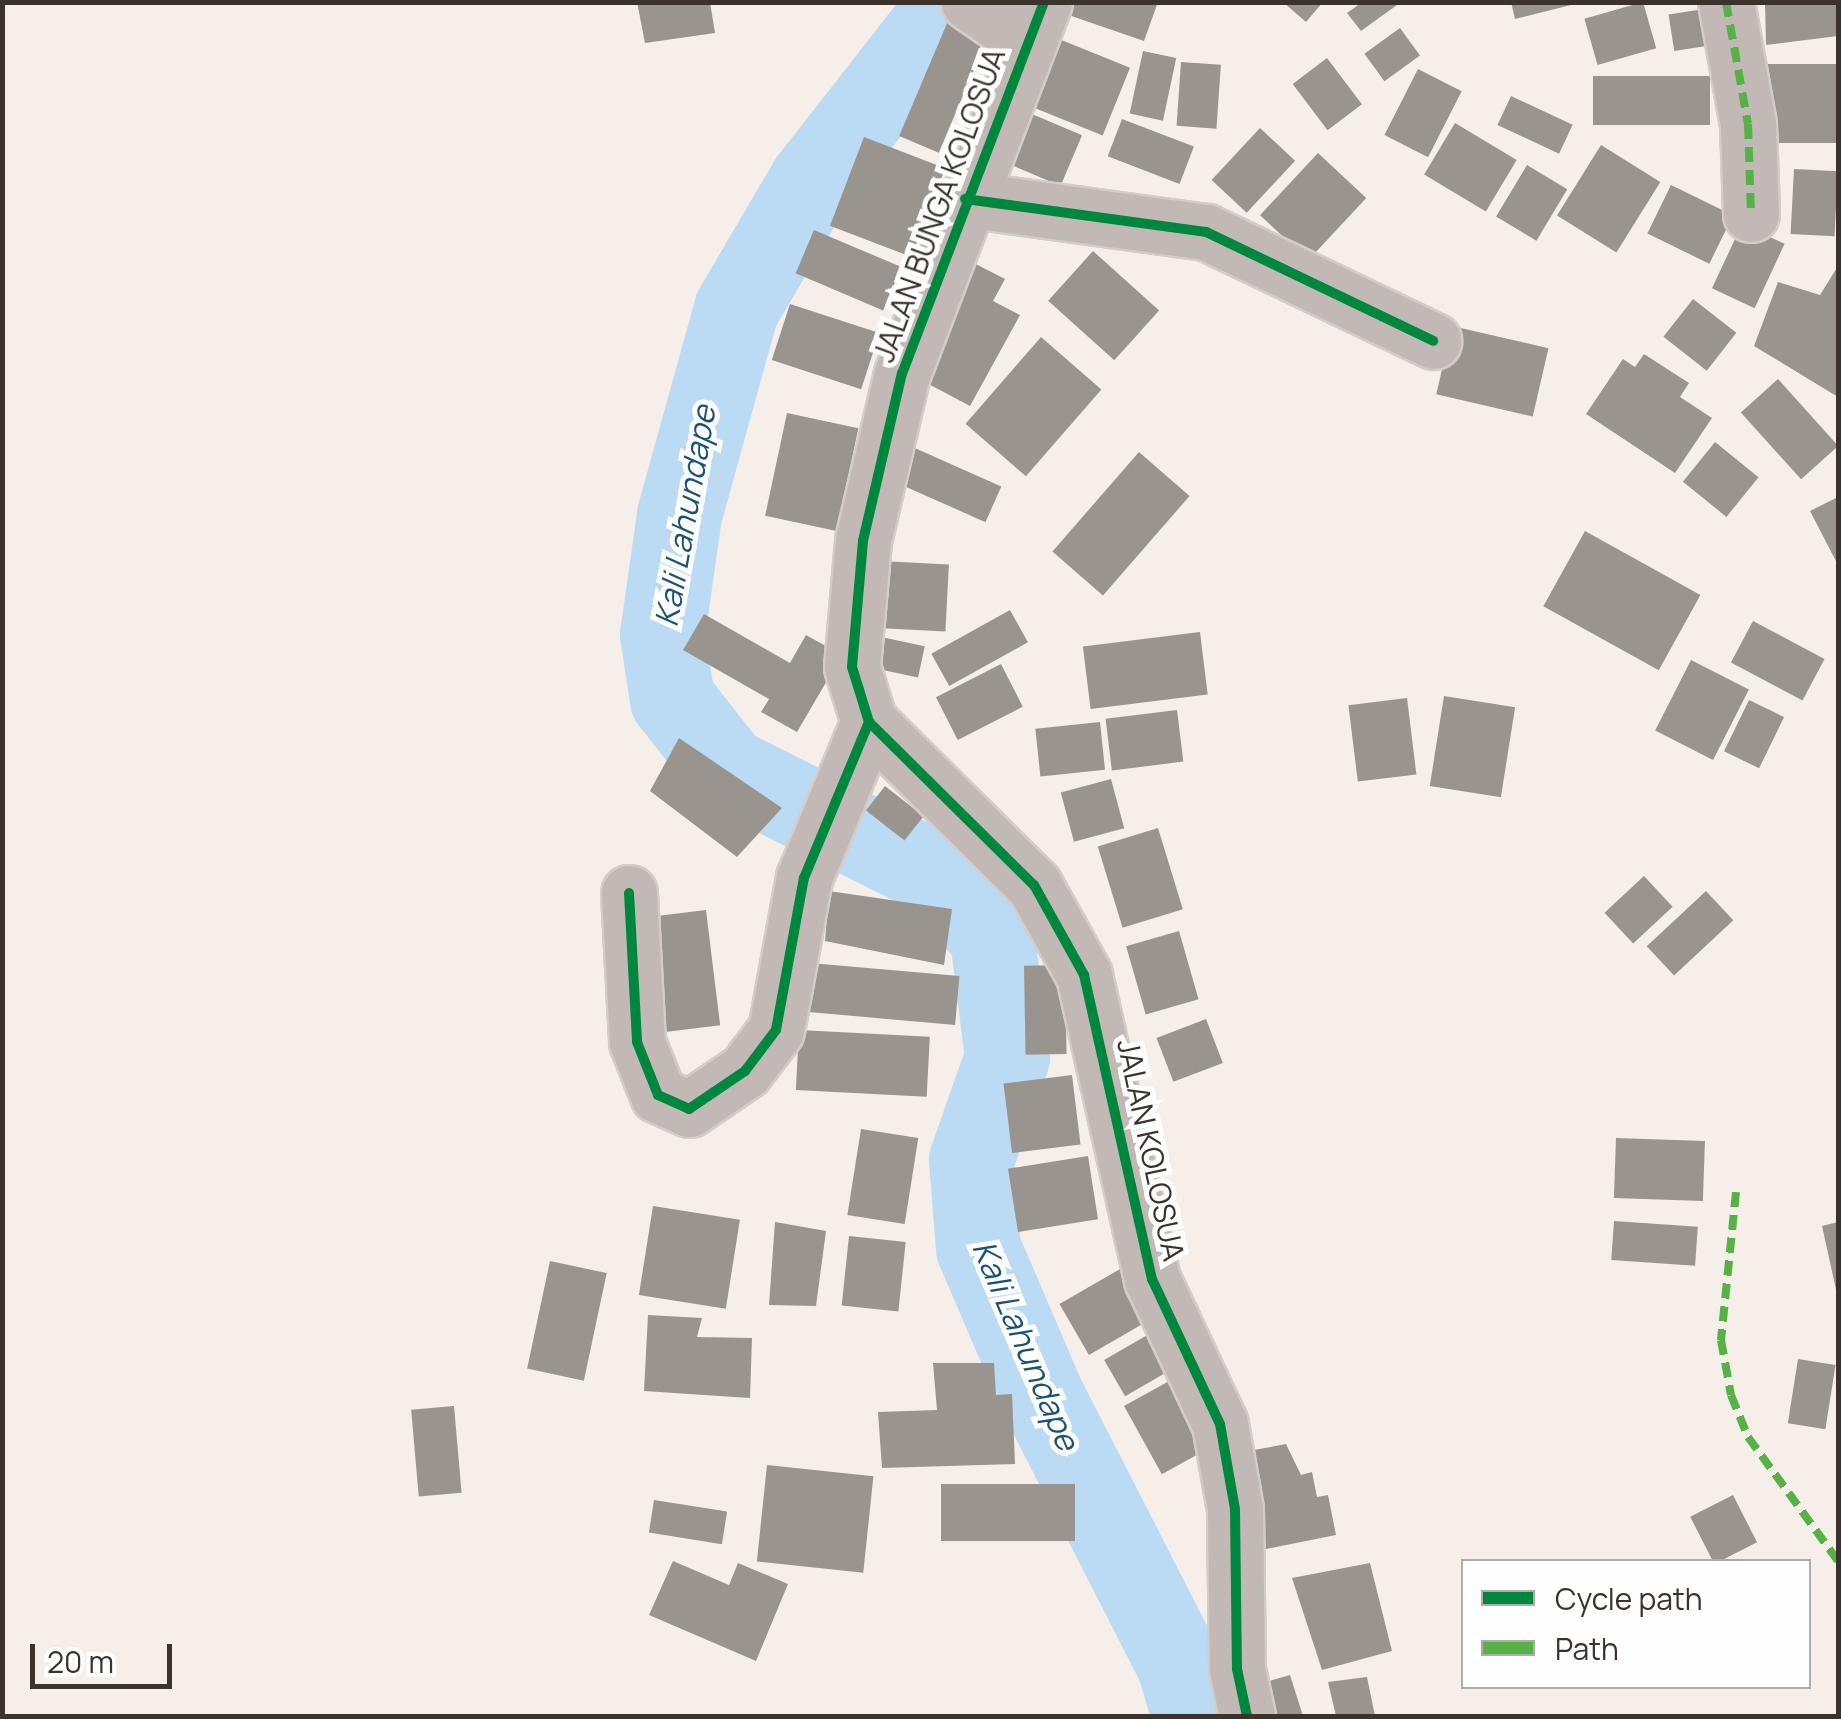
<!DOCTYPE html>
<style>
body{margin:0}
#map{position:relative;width:1841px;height:1719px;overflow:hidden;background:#f6efe9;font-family:Manrope,sans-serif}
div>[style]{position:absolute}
.river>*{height:85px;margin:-42.5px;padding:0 42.5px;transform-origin:42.5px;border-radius:42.5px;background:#badbf3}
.building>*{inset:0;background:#9a948e;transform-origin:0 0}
.roads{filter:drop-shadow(2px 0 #d3cdc8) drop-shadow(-2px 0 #d3cdc8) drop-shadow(0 2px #d3cdc8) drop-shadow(0 -2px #d3cdc8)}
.minor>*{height:55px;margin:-27.5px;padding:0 27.5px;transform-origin:27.5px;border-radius:27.5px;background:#c2b9b6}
.quiet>*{height:8px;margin-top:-4px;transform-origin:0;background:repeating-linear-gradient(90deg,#56b246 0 15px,transparent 0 23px)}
.cycleway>*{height:10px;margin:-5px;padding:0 5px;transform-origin:5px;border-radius:5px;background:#00873e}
span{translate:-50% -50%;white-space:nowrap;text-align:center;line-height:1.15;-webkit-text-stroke:10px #fefefe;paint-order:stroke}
.street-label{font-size:30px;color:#3a322b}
.water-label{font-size:32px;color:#195275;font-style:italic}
.frame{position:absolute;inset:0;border:5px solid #3a322b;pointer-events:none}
.legend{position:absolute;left:1461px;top:1559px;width:350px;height:130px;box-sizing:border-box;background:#fefefe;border:2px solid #b0acaa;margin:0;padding:12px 18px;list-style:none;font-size:30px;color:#3a322b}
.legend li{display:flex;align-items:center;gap:20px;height:50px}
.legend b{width:50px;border:2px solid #b0acaa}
.scale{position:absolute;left:30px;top:1644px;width:142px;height:45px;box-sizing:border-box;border:5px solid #3a322b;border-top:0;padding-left:12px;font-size:30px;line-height:35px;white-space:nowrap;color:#3a322b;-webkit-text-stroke:8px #fefefe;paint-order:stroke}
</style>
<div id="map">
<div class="river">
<div style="left:951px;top:2px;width:227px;rotate:128deg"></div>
<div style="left:811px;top:181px;width:148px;rotate:120.4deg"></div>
<div style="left:736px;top:309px;width:214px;rotate:105.5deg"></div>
<div style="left:679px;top:515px;width:120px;rotate:98.1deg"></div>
<div style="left:662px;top:634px;width:66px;rotate:81.3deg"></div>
<div style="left:672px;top:699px;width:89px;rotate:51.8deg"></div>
<div style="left:727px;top:769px;width:241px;rotate:26.7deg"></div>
<div style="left:942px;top:877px;width:78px;rotate:50.2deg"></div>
<div style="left:992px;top:937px;width:121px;rotate:82.9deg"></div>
<div style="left:1007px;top:1057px;width:109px;rotate:109.3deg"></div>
<div style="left:971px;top:1160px;width:88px;rotate:85.5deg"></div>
<div style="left:978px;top:1248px;width:158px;rotate:66.8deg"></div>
<div style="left:1040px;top:1393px;width:305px;rotate:62.9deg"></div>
<div style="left:1179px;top:1665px;width:53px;rotate:73.6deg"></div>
</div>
<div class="building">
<div style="clip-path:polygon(637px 2px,710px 2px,715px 33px,645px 43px)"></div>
<div style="clip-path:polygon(1057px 2px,1158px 2px,1144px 41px,1054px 10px)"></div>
<div style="clip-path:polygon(1283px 2px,1323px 2px,1306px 22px)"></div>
<div style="clip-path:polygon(1511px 2px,1574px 2px,1575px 4px,1515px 19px)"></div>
<div style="left:1643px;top:2px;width:48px;height:61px;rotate:74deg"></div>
<div style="clip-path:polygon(1765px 2px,1838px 2px,1838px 36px,1766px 45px)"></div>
<div style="clip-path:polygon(1361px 3px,1395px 3px,1397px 5px,1361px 31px,1347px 13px)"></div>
<div style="left:1710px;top:8px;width:37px;height:42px;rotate:81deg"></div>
<div style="left:948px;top:21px;width:43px;height:125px;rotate:23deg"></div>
<div style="left:1400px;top:28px;width:34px;height:44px;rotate:54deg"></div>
<div style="left:1054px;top:37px;width:82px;height:73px;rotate:22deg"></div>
<div style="left:1143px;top:51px;width:34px;height:64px;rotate:12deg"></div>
<div style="left:1327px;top:58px;width:58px;height:43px;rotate:53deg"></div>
<div style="left:1181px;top:62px;width:40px;height:64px;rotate:4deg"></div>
<div style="left:1838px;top:64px;width:79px;height:75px;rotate:90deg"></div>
<div style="left:1418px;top:69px;width:49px;height:74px;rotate:27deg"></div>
<div style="left:1593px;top:76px;width:117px;height:49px"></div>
<div style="left:1511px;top:96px;width:68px;height:32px;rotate:25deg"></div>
<div style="left:1013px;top:106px;width:75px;height:55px;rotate:23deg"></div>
<div style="left:1122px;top:119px;width:77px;height:40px;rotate:21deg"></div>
<div style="left:1455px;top:123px;width:72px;height:60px;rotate:31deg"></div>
<div style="left:1260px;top:128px;width:48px;height:71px;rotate:43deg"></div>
<div style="left:864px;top:137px;width:87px;height:95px;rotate:21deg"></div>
<div style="left:1601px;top:145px;width:70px;height:83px;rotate:32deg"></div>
<div style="left:1318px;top:153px;width:66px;height:85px;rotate:43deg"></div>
<div style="left:1527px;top:165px;width:47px;height:60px;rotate:31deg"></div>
<div style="left:1794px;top:169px;width:44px;height:65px;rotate:3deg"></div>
<div style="left:1671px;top:185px;width:69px;height:54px;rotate:26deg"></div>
<div style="left:1742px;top:224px;width:47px;height:71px;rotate:25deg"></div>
<div style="left:814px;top:230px;width:95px;height:47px;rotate:23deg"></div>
<div style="left:1093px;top:251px;width:89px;height:67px;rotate:42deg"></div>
<div style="clip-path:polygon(964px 258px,1005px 279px,993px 301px,1020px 315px,970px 406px,904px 371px)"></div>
<div style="clip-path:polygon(1838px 266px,1838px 397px,1754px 346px,1778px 282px,1820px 295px)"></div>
<div style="left:1693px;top:299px;width:55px;height:48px;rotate:38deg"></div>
<div style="left:790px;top:304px;width:94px;height:59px;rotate:18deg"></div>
<div style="left:1452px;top:326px;width:99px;height:70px;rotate:13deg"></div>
<div style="left:1041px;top:337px;width:80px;height:115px;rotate:41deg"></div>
<div style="clip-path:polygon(1644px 354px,1689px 383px,1680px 397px,1712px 418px,1675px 473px,1586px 414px,1623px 359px,1635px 367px)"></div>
<div style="left:1778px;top:379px;width:90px;height:50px;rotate:48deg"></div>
<div style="left:787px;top:413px;width:73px;height:105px;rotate:12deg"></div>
<div style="left:899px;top:441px;width:112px;height:39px;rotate:24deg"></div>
<div style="left:1715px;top:442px;width:56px;height:51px;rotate:39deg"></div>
<div style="left:1139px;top:452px;width:67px;height:132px;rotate:41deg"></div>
<div style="clip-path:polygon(1838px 497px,1838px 565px,1810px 511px)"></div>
<div style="left:1585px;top:531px;width:132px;height:86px;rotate:29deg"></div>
<div style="left:881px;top:561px;width:68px;height:67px;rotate:3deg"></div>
<div style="left:1010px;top:610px;width:37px;height:90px;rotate:61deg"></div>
<div style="clip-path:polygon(704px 614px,790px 663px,806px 635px,842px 655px,797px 732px,761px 712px,769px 699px,683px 650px)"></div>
<div style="left:1753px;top:621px;width:81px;height:47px;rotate:28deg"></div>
<div style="left:1200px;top:632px;width:63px;height:118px;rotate:83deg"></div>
<div style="left:867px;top:634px;width:59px;height:32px;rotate:12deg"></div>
<div style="left:1691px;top:660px;width:65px;height:79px;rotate:27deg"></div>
<div style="left:1001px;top:664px;width:48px;height:73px;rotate:63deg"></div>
<div style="left:1444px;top:696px;width:72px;height:91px;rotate:9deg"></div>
<div style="left:1407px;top:698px;width:77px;height:59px;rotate:83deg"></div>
<div style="left:1749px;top:700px;width:39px;height:57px;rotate:26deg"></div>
<div style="left:1177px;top:710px;width:52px;height:72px;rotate:83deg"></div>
<div style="left:1100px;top:722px;width:48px;height:65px;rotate:84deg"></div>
<div style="clip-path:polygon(679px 738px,782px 808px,737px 857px,650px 791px)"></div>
<div style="left:1111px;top:779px;width:51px;height:52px;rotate:75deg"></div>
<div style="left:885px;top:786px;width:49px;height:31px;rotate:38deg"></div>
<div style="left:1158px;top:828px;width:85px;height:63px;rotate:73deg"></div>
<div style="left:1644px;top:876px;width:42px;height:54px;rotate:47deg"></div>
<div style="clip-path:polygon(829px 891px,952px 909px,944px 965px,825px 941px)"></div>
<div style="left:1706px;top:891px;width:40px;height:81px;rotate:47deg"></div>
<div style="left:706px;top:910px;width:116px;height:78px;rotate:83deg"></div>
<div style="left:1179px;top:931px;width:71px;height:55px;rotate:74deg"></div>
<div style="left:810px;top:963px;width:150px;height:49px;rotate:5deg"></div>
<div style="left:1065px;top:965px;width:89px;height:41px;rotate:89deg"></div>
<div style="left:1206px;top:1019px;width:47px;height:53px;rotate:69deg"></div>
<div style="left:799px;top:1030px;width:131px;height:60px;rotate:3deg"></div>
<div style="left:1072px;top:1075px;width:70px;height:69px;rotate:83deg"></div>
<div style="left:861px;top:1129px;width:58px;height:87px;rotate:9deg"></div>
<div style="left:1616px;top:1138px;width:89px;height:60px;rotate:2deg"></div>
<div style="left:1088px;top:1156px;width:64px;height:81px;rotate:81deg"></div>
<div style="left:653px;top:1206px;width:88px;height:90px;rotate:9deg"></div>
<div style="left:1614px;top:1221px;width:84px;height:39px;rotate:4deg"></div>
<div style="clip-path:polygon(775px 1222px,826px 1231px,816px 1306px,769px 1305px)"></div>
<div style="clip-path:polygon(1838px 1222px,1838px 1293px,1837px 1294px,1822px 1226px)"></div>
<div style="left:849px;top:1236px;width:57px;height:70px;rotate:6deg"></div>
<div style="left:550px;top:1261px;width:58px;height:110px;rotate:12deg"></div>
<div style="left:1127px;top:1265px;width:59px;height:78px;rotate:60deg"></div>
<div style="clip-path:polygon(648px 1315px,702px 1318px,697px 1337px,752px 1338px,750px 1398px,644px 1391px)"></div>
<div style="left:1163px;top:1326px;width:42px;height:68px;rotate:60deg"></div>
<div style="left:1798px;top:1359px;width:38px;height:65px;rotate:9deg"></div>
<div style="clip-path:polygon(933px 1363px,994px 1363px,996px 1395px,1012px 1394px,1015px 1464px,882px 1468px,878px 1412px,937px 1410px)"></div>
<div style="left:1180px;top:1375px;width:78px;height:64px;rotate:61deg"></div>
<div style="left:454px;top:1406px;width:87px;height:43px;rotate:85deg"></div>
<div style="clip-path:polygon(1286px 1444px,1301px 1475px,1312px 1472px,1317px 1497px,1328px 1495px,1336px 1535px,1266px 1549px,1254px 1450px)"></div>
<div style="left:767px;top:1465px;width:107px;height:97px;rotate:6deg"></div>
<div style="left:941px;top:1484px;width:134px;height:57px"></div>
<div style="left:1733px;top:1495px;width:53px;height:48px;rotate:63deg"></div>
<div style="left:654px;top:1500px;width:74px;height:33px;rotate:9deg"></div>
<div style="clip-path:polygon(673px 1561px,729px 1585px,738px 1563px,788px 1584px,756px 1661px,649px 1615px)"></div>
<div style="clip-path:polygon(1370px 1563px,1392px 1651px,1322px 1670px,1292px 1578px)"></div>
<div style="clip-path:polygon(1290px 1675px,1303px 1716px,1259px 1716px,1249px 1687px)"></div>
<div style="clip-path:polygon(1367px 1677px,1375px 1716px,1336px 1716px,1328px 1682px)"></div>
</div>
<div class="roads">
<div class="minor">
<div style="left:969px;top:2px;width:70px;rotate:34.6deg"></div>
<div style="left:1044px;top:2px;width:397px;rotate:110.9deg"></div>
<div style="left:902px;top:373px;width:172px;rotate:103.1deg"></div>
<div style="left:863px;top:541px;width:126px;rotate:95deg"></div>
<div style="left:852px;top:667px;width:58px;rotate:72.8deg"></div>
<div style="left:869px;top:722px;width:232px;rotate:44.7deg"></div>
<div style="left:1034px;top:885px;width:103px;rotate:60.9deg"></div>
<div style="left:1084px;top:975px;width:312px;rotate:77.4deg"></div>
<div style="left:1152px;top:1279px;width:160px;rotate:64.9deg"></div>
<div style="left:1220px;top:1424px;width:86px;rotate:80deg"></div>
<div style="left:1235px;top:1509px;width:160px;rotate:89.3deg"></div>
<div style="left:1237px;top:1669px;width:48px;rotate:78deg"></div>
<div style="left:1726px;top:2px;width:124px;rotate:79.8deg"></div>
<div style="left:1748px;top:124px;width:90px;rotate:88.1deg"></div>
<div style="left:965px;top:199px;width:243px;rotate:7.8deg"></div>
<div style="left:1206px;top:232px;width:252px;rotate:25.6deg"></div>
<div style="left:629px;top:893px;width:149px;rotate:86.9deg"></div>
<div style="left:637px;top:1042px;width:57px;rotate:68.4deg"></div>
<div style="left:658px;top:1095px;width:34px;rotate:24deg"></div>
<div style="left:689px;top:1109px;width:68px;rotate:-34.2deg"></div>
<div style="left:745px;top:1071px;width:51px;rotate:-52.9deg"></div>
<div style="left:776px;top:1030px;width:155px;rotate:-79.6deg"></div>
<div style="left:804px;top:878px;width:169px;rotate:-67.4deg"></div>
</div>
</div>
<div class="quiet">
<div style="left:1726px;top:2px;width:124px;rotate:79.8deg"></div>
<div style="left:1748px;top:124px;width:90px;rotate:88.1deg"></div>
<div style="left:1736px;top:1192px;width:149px;rotate:95.8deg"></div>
<div style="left:1721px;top:1340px;width:56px;rotate:79.7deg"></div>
<div style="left:1731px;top:1395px;width:45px;rotate:68deg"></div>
<div style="left:1748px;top:1437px;width:153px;rotate:54deg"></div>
</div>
<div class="cycleway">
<div style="left:1044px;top:2px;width:397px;rotate:110.9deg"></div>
<div style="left:902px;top:373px;width:172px;rotate:103.1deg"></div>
<div style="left:863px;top:541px;width:126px;rotate:95deg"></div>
<div style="left:852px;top:667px;width:58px;rotate:72.8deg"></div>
<div style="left:869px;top:722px;width:232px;rotate:44.7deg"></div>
<div style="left:1034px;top:885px;width:103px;rotate:60.9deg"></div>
<div style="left:1084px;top:975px;width:312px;rotate:77.4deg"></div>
<div style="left:1152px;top:1279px;width:160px;rotate:64.9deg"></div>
<div style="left:1220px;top:1424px;width:86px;rotate:80deg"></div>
<div style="left:1235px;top:1509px;width:160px;rotate:89.3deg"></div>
<div style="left:1237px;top:1669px;width:48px;rotate:78deg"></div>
<div style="left:965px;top:199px;width:243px;rotate:7.8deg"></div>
<div style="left:1206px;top:232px;width:252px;rotate:25.6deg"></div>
<div style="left:629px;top:893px;width:149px;rotate:86.9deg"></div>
<div style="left:637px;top:1042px;width:57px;rotate:68.4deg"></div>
<div style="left:658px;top:1095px;width:34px;rotate:24deg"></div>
<div style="left:689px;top:1109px;width:68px;rotate:-34.2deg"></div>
<div style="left:745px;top:1071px;width:51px;rotate:-52.9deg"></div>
<div style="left:776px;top:1030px;width:155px;rotate:-79.6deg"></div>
<div style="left:804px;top:878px;width:169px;rotate:-67.4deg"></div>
</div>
<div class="street-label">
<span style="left:939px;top:205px;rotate:-70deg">JALAN BUNGA KOLOSUA</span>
<span style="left:1151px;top:1150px;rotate:78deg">JALAN KOLOSUA</span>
</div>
<div class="water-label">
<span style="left:685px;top:516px;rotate:-80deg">Kali Lahundape</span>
<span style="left:1026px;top:1345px;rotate:67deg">Kali Lahundape</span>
</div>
<div class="frame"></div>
<ul class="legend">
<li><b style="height:12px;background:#00873e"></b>Cycle path</li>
<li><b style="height:12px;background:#56b246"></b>Path</li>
</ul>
<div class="scale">20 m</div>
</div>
